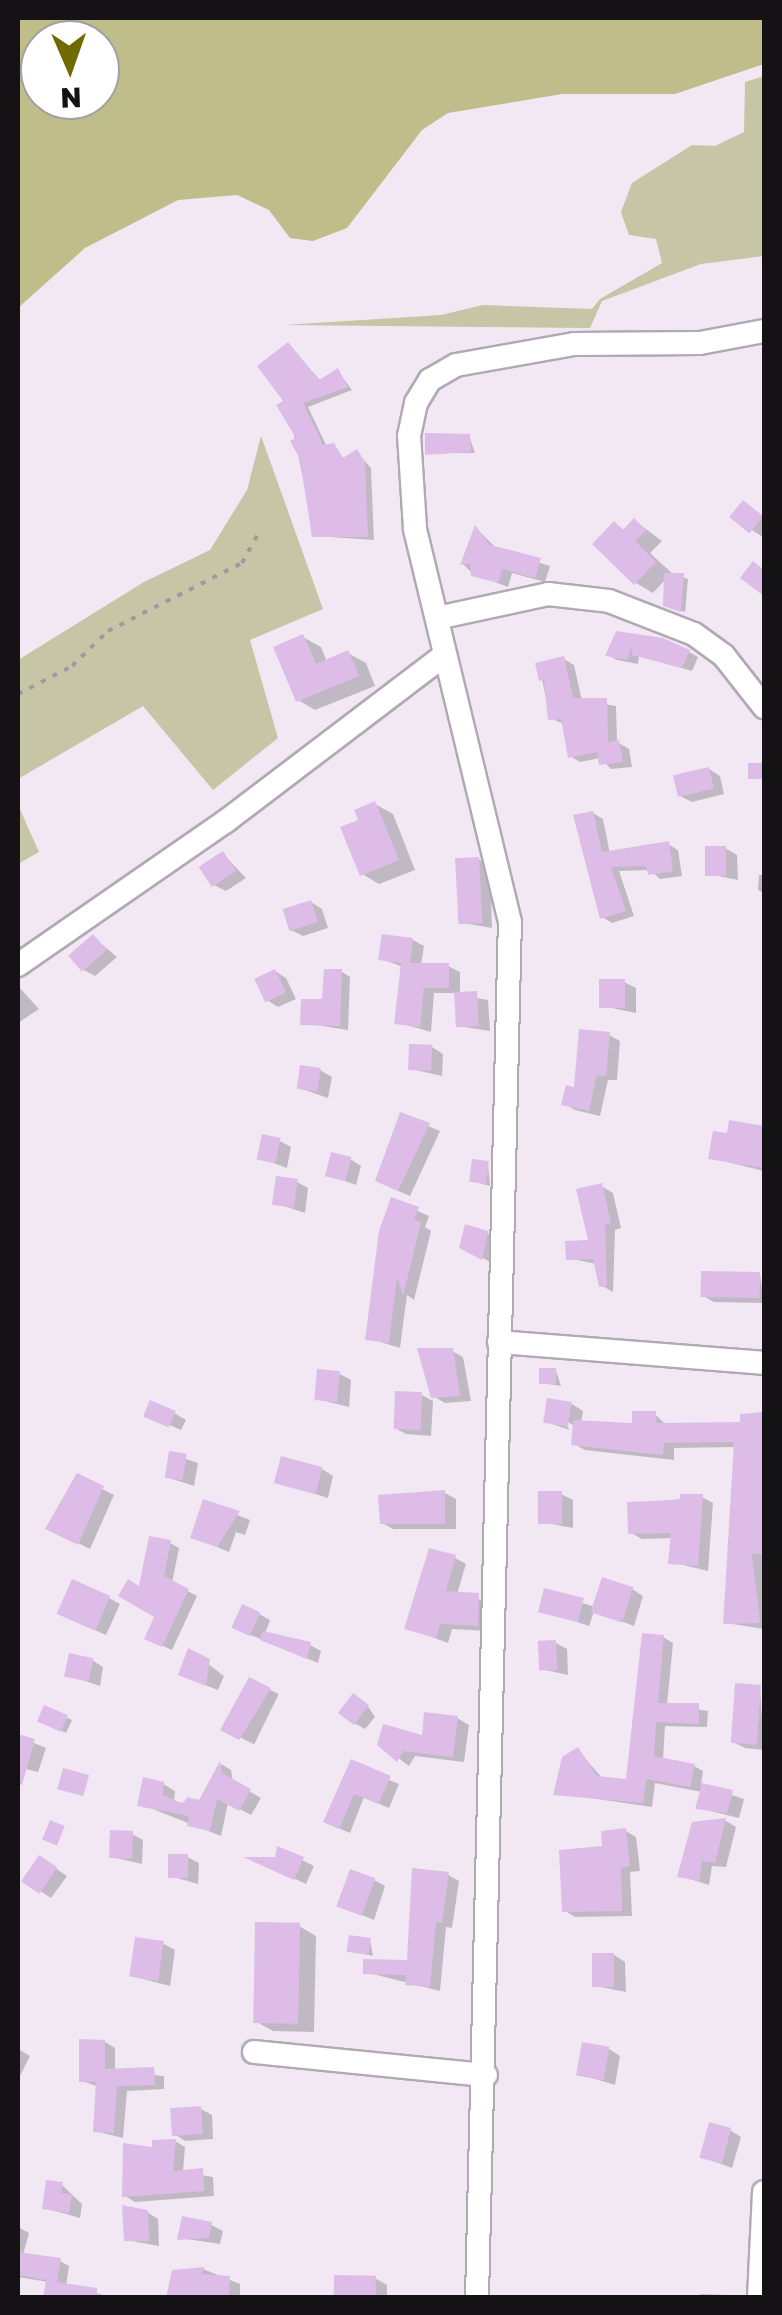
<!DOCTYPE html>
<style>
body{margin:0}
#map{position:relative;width:782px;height:2315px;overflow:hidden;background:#f1e8f4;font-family:"Golos Text",sans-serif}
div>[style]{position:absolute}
.green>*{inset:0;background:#c6c5a6}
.water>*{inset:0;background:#bfbd8a}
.shadow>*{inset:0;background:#0003;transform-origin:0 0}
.building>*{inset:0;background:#ddbde8;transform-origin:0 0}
.path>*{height:4px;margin-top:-2px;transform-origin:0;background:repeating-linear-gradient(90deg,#a099a2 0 5px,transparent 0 13px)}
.roads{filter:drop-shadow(2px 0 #b1a9b4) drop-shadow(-2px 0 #b1a9b4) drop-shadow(0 2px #b1a9b4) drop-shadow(0 -2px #b1a9b4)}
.minor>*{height:22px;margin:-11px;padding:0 11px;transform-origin:11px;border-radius:11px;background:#fff}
span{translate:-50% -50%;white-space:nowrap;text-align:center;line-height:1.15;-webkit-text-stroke:8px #fff;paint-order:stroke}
.frame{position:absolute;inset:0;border:20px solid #151216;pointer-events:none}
.north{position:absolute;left:20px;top:20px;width:100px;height:100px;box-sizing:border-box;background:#fff;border:2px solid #a1a0a2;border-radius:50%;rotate:178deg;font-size:28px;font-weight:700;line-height:40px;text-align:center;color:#151216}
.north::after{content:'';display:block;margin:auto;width:35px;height:45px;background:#706a03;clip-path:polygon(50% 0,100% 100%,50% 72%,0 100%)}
</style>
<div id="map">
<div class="green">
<div style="clip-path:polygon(764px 76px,764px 256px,701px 264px,602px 301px,590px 328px,284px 325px,441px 315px,483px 305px,592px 309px,600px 299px,662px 263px,656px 239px,629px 235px,621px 212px,632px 183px,692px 145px,715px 146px,744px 132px,745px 82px)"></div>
<div style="clip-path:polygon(261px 436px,323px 609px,250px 640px,278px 738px,213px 790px,143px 706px,18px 779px,18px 660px,144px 582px,210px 550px,247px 490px)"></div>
<div style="clip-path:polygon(18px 805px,39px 852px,18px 864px)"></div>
</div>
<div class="water">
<div style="clip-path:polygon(evenodd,18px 18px,764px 18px,764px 64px,675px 94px,562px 94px,448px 113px,422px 130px,347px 228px,313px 241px,290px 238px,269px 210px,237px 195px,178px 200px,85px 248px,18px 308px,18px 18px,40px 40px,100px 40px,100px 100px,40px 100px,40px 40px)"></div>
</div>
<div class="shadow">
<div style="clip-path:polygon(288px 345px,321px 381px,338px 371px,352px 390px,308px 407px,327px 447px,346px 459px,357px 452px,371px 468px,374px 540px,315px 536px,287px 402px)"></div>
<div style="clip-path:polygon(469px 436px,475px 453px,428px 453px)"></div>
<div style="clip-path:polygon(755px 510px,764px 517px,763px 537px,752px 530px)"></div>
<div style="clip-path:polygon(635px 521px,662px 541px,650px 553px,674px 575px,688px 579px,685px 612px,671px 608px,666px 579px,653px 593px,636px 583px,615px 524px,626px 531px)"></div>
<div style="clip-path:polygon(477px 529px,497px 549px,550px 566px,545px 582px,512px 573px,508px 587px,473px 574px,463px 564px)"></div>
<div style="clip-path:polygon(617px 634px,689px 652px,698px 657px,692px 671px,639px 656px,638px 664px,617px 660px,608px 655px)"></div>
<div style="clip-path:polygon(303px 637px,321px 647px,327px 662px,348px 653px,366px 663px,375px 686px,315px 710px,298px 700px)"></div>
<div style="clip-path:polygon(564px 659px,574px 665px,582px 701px,616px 706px,617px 742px,629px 749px,632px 767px,611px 769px,600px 758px,580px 762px,570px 756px,564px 724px,550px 718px,542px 679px)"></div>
<div style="clip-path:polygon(709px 769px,720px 776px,724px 794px,692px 802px,680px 796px)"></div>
<div style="clip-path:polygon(375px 804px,393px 814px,415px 870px,379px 884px,362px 874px,361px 821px)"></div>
<div style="clip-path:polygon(593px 813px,603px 819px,610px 854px,668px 844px,678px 850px,682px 876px,660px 879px,650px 870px,619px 871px,634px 916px,612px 923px,602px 917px)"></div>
<div style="clip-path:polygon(725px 848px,737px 855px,738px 880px,708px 874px)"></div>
<div style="clip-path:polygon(223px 854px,246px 878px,226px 891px,214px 885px)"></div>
<div style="clip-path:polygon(478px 859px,490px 866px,492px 928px,463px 923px)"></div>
<div style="clip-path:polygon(759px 875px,764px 875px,764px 893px,758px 890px)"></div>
<div style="clip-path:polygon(311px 902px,322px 909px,328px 928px,303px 936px,291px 930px)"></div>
<div style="clip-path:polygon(93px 937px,117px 957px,95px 976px,84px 970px)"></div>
<div style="clip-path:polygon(413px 940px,424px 946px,421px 965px,448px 966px,460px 972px,460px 995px,488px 1000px,490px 1031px,458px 1026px,456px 993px,434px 993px,431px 1032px,396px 1022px,403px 967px,381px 959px)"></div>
<div style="clip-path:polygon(275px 971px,286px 978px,296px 999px,278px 1007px,267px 1000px)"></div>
<div style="clip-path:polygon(342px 972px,350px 977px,348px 1030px,303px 1023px)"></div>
<div style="clip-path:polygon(624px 982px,636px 988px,636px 1013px,602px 1006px)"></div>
<div style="clip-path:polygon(18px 986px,39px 1009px,18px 1023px)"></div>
<div style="clip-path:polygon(609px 1035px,620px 1041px,617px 1080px,608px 1080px,600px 1116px,575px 1110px,564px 1104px)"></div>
<div style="clip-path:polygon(432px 1047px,443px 1054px,442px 1076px,411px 1069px)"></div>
<div style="clip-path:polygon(320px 1070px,332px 1077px,328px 1098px,299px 1088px)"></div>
<div style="clip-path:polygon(402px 1115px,440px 1131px,410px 1196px,389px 1187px)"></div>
<div style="clip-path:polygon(280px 1141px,291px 1147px,287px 1168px,260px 1158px)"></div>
<div style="clip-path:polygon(764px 1142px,764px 1171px,711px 1158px,762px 1142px)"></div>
<div style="clip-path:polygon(350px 1159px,361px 1166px,356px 1185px,328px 1175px)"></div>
<div style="clip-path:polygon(488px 1164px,490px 1186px,471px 1181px)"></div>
<div style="clip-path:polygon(297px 1182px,308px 1188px,305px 1213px,275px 1203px)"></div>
<div style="clip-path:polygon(601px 1186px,613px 1193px,621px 1228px,615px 1230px,613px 1292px,601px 1285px,596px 1264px,568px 1258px,591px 1243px)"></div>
<div style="clip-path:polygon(393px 1200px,429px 1216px,425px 1227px,431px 1231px,414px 1300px,407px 1295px,400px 1348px,367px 1338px)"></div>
<div style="clip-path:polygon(487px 1233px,498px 1240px,494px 1264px,462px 1247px)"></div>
<div style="clip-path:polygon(760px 1274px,764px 1303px,714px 1302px,703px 1296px)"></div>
<div style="clip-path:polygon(452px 1351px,463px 1357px,471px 1401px,445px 1403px,433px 1396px)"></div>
<div style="clip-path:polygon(556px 1371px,561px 1386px,541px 1383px)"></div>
<div style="clip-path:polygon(340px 1374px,351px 1380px,349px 1407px,317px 1399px)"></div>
<div style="clip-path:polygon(422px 1395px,433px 1401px,431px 1436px,406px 1434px,395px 1428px)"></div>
<div style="clip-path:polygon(572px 1404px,583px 1411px,581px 1423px,635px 1426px,655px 1414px,666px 1425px,743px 1425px,764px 1415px,764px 1629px,726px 1623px,737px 1447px,674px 1448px,674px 1460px,585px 1450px,574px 1444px,575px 1426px,560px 1418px,570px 1430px,546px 1422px)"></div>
<div style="clip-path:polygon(174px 1413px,186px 1420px,181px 1430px,154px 1418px)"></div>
<div style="clip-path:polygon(171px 1454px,198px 1463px,194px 1486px,166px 1477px)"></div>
<div style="clip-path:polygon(322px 1469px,333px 1476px,328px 1498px,278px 1482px)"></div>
<div style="clip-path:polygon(78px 1477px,114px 1495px,90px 1549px,60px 1534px)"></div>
<div style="clip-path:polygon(445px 1493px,456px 1499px,456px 1529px,393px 1529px,382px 1523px)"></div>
<div style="clip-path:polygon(561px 1494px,573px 1500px,573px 1528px,541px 1522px)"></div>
<div style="clip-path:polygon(702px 1497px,713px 1503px,708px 1571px,671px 1562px,673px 1538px,642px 1539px,631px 1533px,630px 1504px)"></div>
<div style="clip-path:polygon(204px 1502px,250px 1520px,245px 1535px,236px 1532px,229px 1552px,193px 1537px)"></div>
<div style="clip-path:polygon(170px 1543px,179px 1548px,172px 1583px,197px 1596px,172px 1650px,156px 1643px,157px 1616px,141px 1589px)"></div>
<div style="clip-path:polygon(455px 1558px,466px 1564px,457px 1594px,490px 1602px,489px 1631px,452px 1629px,448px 1643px,407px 1628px)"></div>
<div style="clip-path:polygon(632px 1589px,643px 1596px,634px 1626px,594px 1611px,589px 1626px,541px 1610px,546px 1591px,595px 1607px)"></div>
<div style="clip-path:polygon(109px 1598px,120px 1604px,106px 1635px,70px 1619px)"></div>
<div style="clip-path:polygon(259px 1614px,270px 1620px,265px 1634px,310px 1645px,321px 1651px,318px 1663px,246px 1633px)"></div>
<div style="clip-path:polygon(663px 1637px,673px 1643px,667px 1705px,708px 1711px,707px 1727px,665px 1726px,663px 1760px,694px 1766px,703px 1771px,701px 1785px,744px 1799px,739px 1818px,698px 1808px,702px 1792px,655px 1783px,652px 1807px,556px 1793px,577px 1749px,603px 1779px,628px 1782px)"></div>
<div style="clip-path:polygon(556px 1643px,567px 1649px,568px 1675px,541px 1669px)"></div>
<div style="clip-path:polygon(200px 1658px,224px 1676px,218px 1690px,192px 1680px)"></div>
<div style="clip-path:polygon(92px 1660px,103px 1667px,100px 1686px,67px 1675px)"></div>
<div style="left:250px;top:1680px;width:32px;height:56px;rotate:26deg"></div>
<div style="clip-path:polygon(760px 1687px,764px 1750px,745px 1748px,733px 1742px)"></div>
<div style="clip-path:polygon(365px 1702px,375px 1717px,365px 1729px,354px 1723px)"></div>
<div style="clip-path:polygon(46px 1708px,72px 1720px,66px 1733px,45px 1723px)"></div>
<div style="clip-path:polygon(457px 1718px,469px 1725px,464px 1762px,415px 1756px,409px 1766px,380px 1744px,424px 1738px)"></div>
<div style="clip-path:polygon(18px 1736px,46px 1748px,38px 1772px,18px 1767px)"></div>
<div style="clip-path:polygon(221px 1764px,231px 1770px,233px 1782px,261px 1798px,251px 1815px,228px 1803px,221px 1836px,140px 1804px,163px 1784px,175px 1791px,174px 1803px,201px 1802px)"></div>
<div style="clip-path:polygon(351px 1765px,399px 1784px,389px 1808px,364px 1797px,350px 1833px,336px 1827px)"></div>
<div style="clip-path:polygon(726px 1821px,736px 1827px,726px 1867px,712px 1866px,709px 1885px,680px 1876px,694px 1824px)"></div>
<div style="clip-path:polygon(626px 1831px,636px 1837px,640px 1871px,630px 1872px,632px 1916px,575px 1917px,565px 1911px,605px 1848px)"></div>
<div style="clip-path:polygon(132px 1834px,143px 1840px,142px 1864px,112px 1857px)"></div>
<div style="clip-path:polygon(187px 1857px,199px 1863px,198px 1884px,170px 1876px)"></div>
<div style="clip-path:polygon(253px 1859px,302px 1860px,314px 1866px,306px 1884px)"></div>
<div style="clip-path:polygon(51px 1865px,67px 1876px,51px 1898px,26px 1882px)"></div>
<div style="clip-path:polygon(448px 1875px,459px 1881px,452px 1928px,446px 1927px,440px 1991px,365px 1972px,410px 1962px)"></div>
<div style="clip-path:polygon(374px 1880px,385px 1886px,374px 1920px,340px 1906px)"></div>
<div style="clip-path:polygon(299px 1926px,316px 1936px,314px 2032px,273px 2031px,255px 2021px)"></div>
<div style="clip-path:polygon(370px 1940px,373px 1956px,350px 1951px)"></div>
<div style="clip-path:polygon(164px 1944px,175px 1950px,170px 1986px,132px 1976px)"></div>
<div style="clip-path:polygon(614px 1955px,625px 1962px,626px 1992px,596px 1986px)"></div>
<div style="clip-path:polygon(105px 2042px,115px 2048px,115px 2071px,164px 2076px,164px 2089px,127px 2091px,123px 2138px,95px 2131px,99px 2087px,82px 2081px)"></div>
<div style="clip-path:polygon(18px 2049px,30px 2056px,18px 2080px)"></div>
<div style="clip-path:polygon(609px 2049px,620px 2056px,615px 2085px,579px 2074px)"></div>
<div style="clip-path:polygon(201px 2109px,212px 2115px,213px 2139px,185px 2141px,174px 2134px)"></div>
<div style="clip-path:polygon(730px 2130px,741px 2137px,732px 2168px,702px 2157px)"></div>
<div style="clip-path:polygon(175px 2141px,185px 2147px,183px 2172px,213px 2177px,214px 2196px,135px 2202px,125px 2196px,154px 2150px)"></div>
<div style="clip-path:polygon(62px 2185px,82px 2204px,80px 2218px,44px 2208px)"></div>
<div style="clip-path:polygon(147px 2212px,158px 2219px,159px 2246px,126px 2240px)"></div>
<div style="clip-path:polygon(211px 2225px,223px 2231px,220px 2244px,180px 2238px)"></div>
<div style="clip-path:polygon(18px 2227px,29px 2233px,23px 2255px,60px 2261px,69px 2266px,66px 2286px,115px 2298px,45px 2298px,48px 2282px,18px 2277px)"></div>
<div style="clip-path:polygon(203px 2269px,240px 2284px,240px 2298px,170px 2298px)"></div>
<div style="clip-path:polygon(375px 2278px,387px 2285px,387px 2298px,336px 2298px)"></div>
<div style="clip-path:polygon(700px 2294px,729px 2295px,734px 2298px,700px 2298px)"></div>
</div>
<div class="building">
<div style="clip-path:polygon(288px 342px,319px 380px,338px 368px,348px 387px,303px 403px,323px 445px,334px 443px,343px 458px,357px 449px,365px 462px,368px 537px,312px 537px,300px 459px,290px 441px,296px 438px,276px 405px,283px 401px,257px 366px)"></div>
<div style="clip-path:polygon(425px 433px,470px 434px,471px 452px,425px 455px)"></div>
<div style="left:743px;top:500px;width:26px;height:22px;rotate:39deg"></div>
<div style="clip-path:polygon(634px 518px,646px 530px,635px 541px,656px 562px,634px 585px,592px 544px,614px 521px,623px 530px)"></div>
<div style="clip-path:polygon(475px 525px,490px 545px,541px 558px,535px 578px,502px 569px,498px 583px,471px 576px,470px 564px,460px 565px)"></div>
<div style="clip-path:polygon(753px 561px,764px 570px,764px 596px,740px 578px)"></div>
<div style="clip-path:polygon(664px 573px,684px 573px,681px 612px,663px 606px)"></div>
<div style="clip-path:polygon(616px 631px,663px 638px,690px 650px,682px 668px,632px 655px,631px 645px,628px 660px,605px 656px)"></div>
<div style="clip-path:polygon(303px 634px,316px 664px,348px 650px,359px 676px,296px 702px,273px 647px)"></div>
<div style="clip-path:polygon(564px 656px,573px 698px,607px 698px,608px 742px,619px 740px,623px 762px,599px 765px,597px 752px,568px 758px,561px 719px,548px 720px,544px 680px,539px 681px,535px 663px)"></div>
<div style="left:764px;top:763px;width:16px;height:16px;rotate:90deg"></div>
<div style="left:709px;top:767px;width:22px;height:37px;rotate:77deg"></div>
<div style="clip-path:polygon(375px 801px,399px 860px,360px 876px,340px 827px,358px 820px,354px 810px)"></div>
<div style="clip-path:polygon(593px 811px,602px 852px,669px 841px,673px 871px,648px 875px,646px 866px,611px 867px,626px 911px,600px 919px,573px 815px)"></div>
<div style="left:705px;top:846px;width:21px;height:30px"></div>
<div style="left:223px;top:851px;width:24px;height:29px;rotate:57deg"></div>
<div style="left:479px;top:857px;width:66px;height:24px;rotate:87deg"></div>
<div style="left:311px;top:900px;width:23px;height:30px;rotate:72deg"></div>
<div style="left:93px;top:934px;width:21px;height:33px;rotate:49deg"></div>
<div style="clip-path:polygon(382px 934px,413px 938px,410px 963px,449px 963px,449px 988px,424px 988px,420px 1027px,394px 1024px,401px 963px,378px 960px)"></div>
<div style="left:275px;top:969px;width:26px;height:23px;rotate:65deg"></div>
<div style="clip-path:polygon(324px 969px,342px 969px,340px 1026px,300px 1025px,301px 999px,322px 999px)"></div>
<div style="left:599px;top:979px;width:26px;height:29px"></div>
<div style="left:477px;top:991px;width:35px;height:23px;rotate:87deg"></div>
<div style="clip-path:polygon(579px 1029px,610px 1032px,606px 1076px,597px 1075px,589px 1111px,561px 1105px,566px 1085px,574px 1087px)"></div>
<div style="left:409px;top:1044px;width:23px;height:26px;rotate:2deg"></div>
<div style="left:300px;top:1065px;width:21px;height:24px;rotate:8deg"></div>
<div style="clip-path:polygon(400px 1112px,430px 1123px,398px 1191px,375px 1181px)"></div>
<div style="clip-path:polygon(729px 1120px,764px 1126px,764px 1168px,708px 1159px,713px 1131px,727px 1133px)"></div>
<div style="left:262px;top:1134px;width:19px;height:26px;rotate:12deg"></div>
<div style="left:331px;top:1152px;width:21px;height:25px;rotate:14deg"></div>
<div style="left:472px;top:1159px;width:17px;height:23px;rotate:7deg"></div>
<div style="left:276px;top:1176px;width:22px;height:29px;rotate:8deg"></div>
<div style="clip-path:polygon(602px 1183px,611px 1223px,605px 1224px,607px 1286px,599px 1287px,593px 1259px,566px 1260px,565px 1241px,588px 1240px,576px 1189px)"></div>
<div style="clip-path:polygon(391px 1197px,419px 1207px,414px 1220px,421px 1222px,403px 1296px,397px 1277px,389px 1343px,365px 1340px,379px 1231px)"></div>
<div style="clip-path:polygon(465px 1224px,488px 1231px,482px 1260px,459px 1248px)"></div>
<div style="left:701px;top:1271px;width:59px;height:26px;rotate:1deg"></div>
<div style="clip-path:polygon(417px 1348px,453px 1348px,460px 1396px,431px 1398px)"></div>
<div style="left:539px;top:1368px;width:17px;height:16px"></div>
<div style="left:317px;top:1369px;width:23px;height:31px;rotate:5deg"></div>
<div style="left:395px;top:1391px;width:27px;height:38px;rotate:2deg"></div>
<div style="left:547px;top:1398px;width:25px;height:25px;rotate:9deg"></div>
<div style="left:150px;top:1400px;width:28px;height:18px;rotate:23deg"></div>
<div style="clip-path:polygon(632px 1411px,656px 1411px,656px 1423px,740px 1422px,740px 1414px,764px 1412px,764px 1554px,752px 1554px,760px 1623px,723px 1624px,734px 1442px,664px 1443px,663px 1455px,571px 1445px,573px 1420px,632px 1423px)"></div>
<div style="left:169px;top:1451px;width:18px;height:27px;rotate:9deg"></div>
<div style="left:281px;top:1456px;width:43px;height:28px;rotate:15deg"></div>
<div style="clip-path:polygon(77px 1473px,104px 1486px,78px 1545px,45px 1529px)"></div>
<div style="clip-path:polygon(445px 1490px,445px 1524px,380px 1524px,378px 1495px)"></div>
<div style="left:538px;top:1491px;width:24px;height:33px"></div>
<div style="clip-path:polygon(680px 1494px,703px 1494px,698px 1566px,668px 1564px,671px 1533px,628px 1534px,627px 1502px,680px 1500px)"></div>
<div style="clip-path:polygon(203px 1499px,240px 1511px,217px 1547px,190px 1538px)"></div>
<div style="clip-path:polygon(149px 1536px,171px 1540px,164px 1576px,189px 1589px,162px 1647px,144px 1639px,154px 1617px,118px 1596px,128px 1579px,139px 1586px)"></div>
<div style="clip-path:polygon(429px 1548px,456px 1555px,446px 1591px,479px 1593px,478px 1626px,440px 1624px,436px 1638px,404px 1629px)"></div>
<div style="left:602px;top:1577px;width:33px;height:37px;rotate:18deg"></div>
<div style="left:72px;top:1579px;width:42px;height:38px;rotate:24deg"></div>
<div style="left:544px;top:1588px;width:41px;height:25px;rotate:14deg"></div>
<div style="left:242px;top:1604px;width:20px;height:26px;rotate:24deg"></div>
<div style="clip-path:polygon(263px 1631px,311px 1642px,307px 1659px,260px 1640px)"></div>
<div style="clip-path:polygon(642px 1633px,664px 1635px,658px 1703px,699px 1703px,699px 1724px,656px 1722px,654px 1756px,695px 1764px,690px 1787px,646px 1779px,643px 1803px,553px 1795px,562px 1757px,578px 1747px,597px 1776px,626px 1779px)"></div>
<div style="left:556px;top:1640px;width:30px;height:18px;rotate:88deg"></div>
<div style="clip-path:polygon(188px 1648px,210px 1659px,206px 1686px,178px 1675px)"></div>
<div style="left:69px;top:1653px;width:25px;height:24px;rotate:12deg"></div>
<div style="clip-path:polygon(249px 1677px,271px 1688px,239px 1740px,220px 1730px)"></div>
<div style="left:735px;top:1683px;width:26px;height:60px;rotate:4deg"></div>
<div style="left:353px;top:1693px;width:20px;height:25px;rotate:37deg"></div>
<div style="left:44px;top:1705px;width:26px;height:18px;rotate:23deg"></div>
<div style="clip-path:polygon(424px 1712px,458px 1716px,453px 1757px,404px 1751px,397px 1762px,377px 1745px,383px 1724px,422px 1735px)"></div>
<div style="clip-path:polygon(18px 1734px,35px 1739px,22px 1785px,18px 1784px)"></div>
<div style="clip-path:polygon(351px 1759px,391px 1776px,378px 1804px,354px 1794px,339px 1829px,323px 1822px)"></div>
<div style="clip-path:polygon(220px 1761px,222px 1773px,251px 1789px,239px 1811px,217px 1799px,210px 1831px,187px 1826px,189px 1816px,137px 1806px,143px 1777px,164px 1782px,163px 1795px,183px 1804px,187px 1797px,199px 1800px)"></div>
<div style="left:63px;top:1768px;width:27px;height:22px;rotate:15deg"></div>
<div style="clip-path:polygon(702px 1783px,733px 1790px,727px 1813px,695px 1809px)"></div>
<div style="clip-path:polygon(726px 1818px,715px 1863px,702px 1861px,699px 1881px,677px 1877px,692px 1822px)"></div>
<div style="left:50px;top:1820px;width:16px;height:21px;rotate:22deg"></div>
<div style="clip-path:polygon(626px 1828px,630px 1866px,621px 1868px,622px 1911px,562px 1912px,559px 1850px,602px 1846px,601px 1831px)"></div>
<div style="left:110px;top:1830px;width:23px;height:28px;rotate:2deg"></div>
<div style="clip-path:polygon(277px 1846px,304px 1857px,294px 1880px,243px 1857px,275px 1857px)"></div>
<div style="left:168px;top:1854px;width:20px;height:24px"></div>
<div style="left:39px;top:1855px;width:22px;height:32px;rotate:34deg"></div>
<div style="clip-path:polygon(412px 1868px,449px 1872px,442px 1923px,436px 1922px,430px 1987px,405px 1985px,406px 1975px,363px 1974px,363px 1959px,407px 1960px)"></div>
<div style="left:350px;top:1869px;width:27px;height:40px;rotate:20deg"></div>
<div style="left:255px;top:1922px;width:45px;height:101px;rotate:1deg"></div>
<div style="left:349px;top:1935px;width:22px;height:17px;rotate:8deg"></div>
<div style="left:135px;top:1937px;width:29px;height:40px;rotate:8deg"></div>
<div style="left:592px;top:1953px;width:22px;height:34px"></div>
<div style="clip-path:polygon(79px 2039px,105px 2040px,105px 2069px,154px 2067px,155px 2085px,117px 2086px,114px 2133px,93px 2132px,96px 2082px,79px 2082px)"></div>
<div style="left:582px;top:2042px;width:28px;height:34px;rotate:10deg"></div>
<div style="left:201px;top:2106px;width:28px;height:31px;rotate:86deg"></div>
<div style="left:709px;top:2122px;width:23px;height:37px;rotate:15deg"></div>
<div style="clip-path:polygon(176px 2139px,173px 2171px,203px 2168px,204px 2191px,122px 2197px,123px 2143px,152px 2147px,152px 2140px)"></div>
<div style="clip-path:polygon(46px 2180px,63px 2182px,61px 2193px,72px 2195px,69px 2213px,42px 2209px)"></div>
<div style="clip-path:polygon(122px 2205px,148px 2210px,149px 2241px,124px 2241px)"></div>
<div style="clip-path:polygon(182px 2216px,212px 2222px,209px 2238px,177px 2240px)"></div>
<div style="clip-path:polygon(18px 2252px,61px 2258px,57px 2282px,97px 2288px,97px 2298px,43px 2298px,46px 2280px,18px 2275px)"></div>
<div style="clip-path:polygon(204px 2267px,202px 2274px,230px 2276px,229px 2298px,166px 2298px,172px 2270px)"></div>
<div style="left:334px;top:2275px;width:42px;height:23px;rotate:1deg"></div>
</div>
<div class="path">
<div style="left:18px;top:694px;width:61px;rotate:-27.4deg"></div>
<div style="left:72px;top:666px;width:50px;rotate:-44.2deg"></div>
<div style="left:108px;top:631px;width:150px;rotate:-26.9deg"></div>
<div style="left:242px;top:563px;width:37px;rotate:-61deg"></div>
</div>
<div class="roads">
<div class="minor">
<div style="left:437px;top:618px;width:114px;rotate:-12.2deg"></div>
<div style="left:548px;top:594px;width:61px;rotate:6.5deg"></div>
<div style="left:609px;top:601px;width:91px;rotate:21.2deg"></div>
<div style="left:694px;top:634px;width:37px;rotate:36deg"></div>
<div style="left:724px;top:656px;width:65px;rotate:51.9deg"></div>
<div style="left:18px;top:965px;width:253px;rotate:-34.7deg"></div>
<div style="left:226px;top:821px;width:275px;rotate:-37.2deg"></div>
<div style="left:499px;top:1342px;width:266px;rotate:4.5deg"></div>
<div style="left:254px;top:2052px;width:233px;rotate:5.7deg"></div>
<div style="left:477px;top:2298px;width:1376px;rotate:-88.63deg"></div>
<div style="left:510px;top:922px;width:405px;rotate:-103.6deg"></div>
<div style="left:415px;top:528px;width:92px;rotate:-93.7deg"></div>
<div style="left:409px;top:436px;width:34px;rotate:-78deg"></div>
<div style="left:416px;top:403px;width:27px;rotate:-59deg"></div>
<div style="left:430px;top:380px;width:30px;rotate:-30deg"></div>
<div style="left:456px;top:365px;width:120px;rotate:-10.1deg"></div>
<div style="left:574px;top:344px;width:126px;rotate:-0.5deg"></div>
<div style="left:700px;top:343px;width:65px;rotate:-10.6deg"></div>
<div style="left:759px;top:2298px;width:106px;rotate:-87.3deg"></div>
</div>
</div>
<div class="frame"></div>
<div class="north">N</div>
</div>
